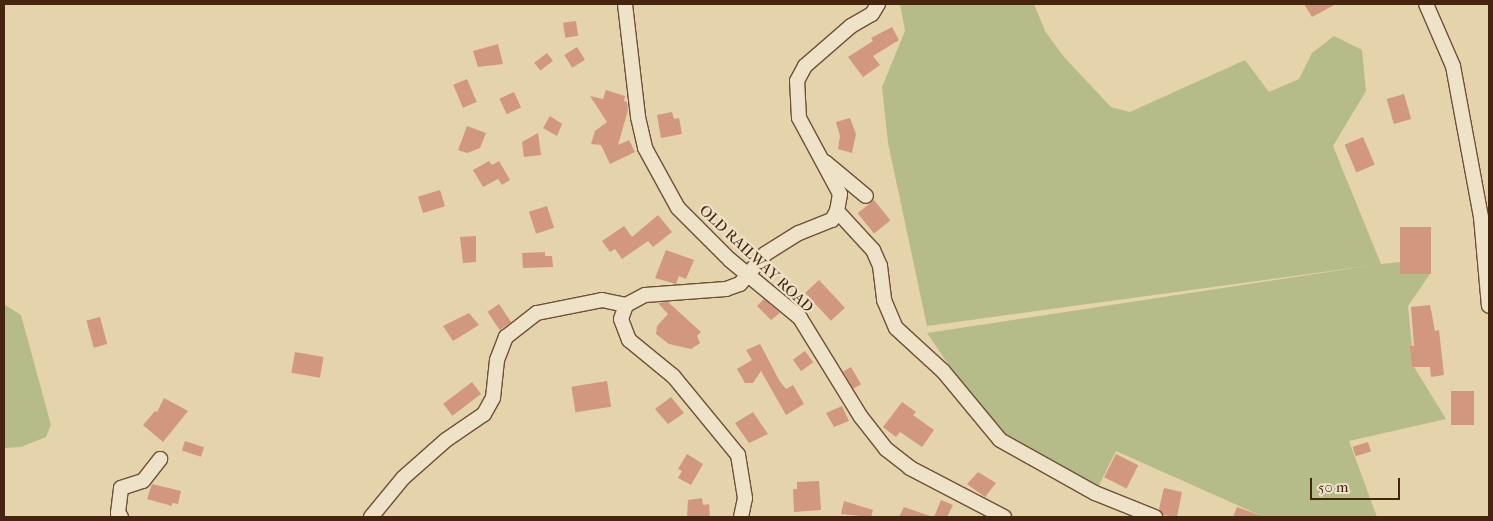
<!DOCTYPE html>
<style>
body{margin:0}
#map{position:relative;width:1493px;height:521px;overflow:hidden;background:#e5d3ac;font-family:"IM FELL French Canon",serif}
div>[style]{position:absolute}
.green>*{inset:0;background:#b5bc89}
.building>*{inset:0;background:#d1977f;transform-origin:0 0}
.roads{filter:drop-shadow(1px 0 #6e5036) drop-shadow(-1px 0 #6e5036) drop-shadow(0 1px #6e5036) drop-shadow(0 -1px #6e5036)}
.minor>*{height:14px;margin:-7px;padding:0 7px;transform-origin:7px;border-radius:7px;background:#eee2c9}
span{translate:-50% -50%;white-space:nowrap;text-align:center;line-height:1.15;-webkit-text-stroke:4.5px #eee2c9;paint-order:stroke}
.street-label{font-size:15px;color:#46250f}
.frame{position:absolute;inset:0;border:5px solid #46250f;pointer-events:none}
.scale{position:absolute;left:1310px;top:478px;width:90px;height:22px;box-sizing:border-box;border:2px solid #46250f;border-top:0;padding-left:6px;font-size:15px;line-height:18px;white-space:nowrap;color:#46250f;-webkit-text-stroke:4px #eee2c9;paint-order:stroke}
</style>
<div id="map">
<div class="green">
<div style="clip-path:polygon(900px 4px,1034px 4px,1045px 31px,1064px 57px,1111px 107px,1130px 112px,1245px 60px,1269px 92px,1299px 79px,1312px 53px,1334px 36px,1362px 50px,1366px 91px,1333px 146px,1381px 264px,1400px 262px,1400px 274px,1430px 274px,1408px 306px,1414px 367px,1446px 419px,1349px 441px,1377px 517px,1264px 517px,1116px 451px,1095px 493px,1000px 440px,927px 333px,1374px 265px,927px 326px,888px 143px,882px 87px,905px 31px)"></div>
<div style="clip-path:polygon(5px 305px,21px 315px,51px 425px,46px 437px,21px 447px,4px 448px)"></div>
</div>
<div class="building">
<div style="clip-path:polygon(1304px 4px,1336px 4px,1312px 17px)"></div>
<div style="left:576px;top:21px;width:15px;height:13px;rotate:82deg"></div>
<div style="clip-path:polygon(892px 27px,899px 40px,873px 56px,880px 65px,863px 77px,848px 57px,873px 41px,871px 38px)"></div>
<div style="clip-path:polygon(498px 44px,503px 64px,478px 67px,473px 51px)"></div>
<div style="left:577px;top:47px;width:15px;height:15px;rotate:58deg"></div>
<div style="left:547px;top:53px;width:10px;height:16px;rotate:53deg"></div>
<div style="left:467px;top:79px;width:25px;height:15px;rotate:67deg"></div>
<div style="clip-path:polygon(606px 90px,625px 96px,624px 101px,627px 102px,628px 110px,618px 145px,629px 140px,635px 152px,610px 164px,601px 145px,591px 144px,595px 131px,607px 122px,590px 96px,603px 99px)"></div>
<div style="left:514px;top:92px;width:17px;height:16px;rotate:65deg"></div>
<div style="left:1404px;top:94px;width:26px;height:18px;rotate:74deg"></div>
<div style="clip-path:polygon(672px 112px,674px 119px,679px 118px,682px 134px,661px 138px,657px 115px)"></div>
<div style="clip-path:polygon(550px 116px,562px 124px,557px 136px,543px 128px)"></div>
<div style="clip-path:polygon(850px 118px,856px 134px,852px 153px,838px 149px,840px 136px,836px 122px)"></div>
<div style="clip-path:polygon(467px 126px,486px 133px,480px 148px,467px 153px,458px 150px)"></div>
<div style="clip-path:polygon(538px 133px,541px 155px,524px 157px,522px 142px)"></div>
<div style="left:1363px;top:137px;width:30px;height:20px;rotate:67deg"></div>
<div style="clip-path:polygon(489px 161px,492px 165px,499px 161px,510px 180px,502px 185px,498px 179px,483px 187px,473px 170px)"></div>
<div style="left:440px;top:190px;width:17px;height:23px;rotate:73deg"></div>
<div style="left:874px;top:200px;width:26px;height:21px;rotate:51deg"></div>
<div style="left:547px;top:206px;width:23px;height:19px;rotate:72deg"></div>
<div style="clip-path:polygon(658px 215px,672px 232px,653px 247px,648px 241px,622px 259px,615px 249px,610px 252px,602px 241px,624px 226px,632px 237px)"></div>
<div style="left:1400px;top:227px;width:31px;height:47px"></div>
<div style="clip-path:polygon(476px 236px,476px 262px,463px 263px,460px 237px)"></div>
<div style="clip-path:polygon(666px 250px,694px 260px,686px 279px,679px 276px,676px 284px,655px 278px)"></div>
<div style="clip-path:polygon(545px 252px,545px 256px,552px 256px,553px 267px,523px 268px,522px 253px)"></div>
<div style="left:819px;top:280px;width:38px;height:19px;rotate:47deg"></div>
<div style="clip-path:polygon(764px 299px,780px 313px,771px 320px,757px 306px)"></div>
<div style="clip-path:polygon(668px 302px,701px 332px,697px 336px,700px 343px,691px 349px,669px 344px,656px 334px,657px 326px,668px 314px,658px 303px)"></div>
<div style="left:499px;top:304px;width:22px;height:14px;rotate:56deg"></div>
<div style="clip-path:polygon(1430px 305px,1435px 331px,1439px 330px,1444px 375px,1431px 377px,1430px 367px,1412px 367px,1410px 346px,1414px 346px,1411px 307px)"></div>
<div style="clip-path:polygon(469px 313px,479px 325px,453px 341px,443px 326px)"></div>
<div style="left:100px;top:317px;width:28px;height:14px;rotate:75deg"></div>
<div style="clip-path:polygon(760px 344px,779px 380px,786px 389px,793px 385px,804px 404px,786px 415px,761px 371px,753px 383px,745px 383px,737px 369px,752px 360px,746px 350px)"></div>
<div style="left:805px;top:351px;width:14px;height:15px;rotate:54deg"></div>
<div style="left:295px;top:352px;width:29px;height:21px;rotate:10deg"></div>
<div style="left:851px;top:367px;width:20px;height:9px;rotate:60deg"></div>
<div style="left:607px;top:381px;width:26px;height:36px;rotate:81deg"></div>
<div style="left:472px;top:382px;width:15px;height:36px;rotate:53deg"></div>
<div style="left:1474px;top:391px;width:34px;height:23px;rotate:90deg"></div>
<div style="clip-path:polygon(671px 397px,684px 413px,668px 424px,655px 409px)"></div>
<div style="clip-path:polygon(164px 398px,188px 411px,163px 442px,143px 425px,155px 411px,157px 412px)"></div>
<div style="clip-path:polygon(902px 402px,916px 412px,913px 415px,934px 430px,922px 447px,900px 432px,896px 437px,883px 427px)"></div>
<div style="clip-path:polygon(842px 406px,849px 421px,834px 427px,826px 413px)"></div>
<div style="clip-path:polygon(753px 412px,768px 434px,749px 443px,735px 423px)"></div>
<div style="left:185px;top:441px;width:20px;height:10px;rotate:18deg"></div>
<div style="left:1368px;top:442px;width:10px;height:16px;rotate:73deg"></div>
<div style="clip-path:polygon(687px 454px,703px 464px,691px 485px,678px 478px,682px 471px,678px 469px)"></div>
<div style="left:1116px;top:454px;width:25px;height:26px;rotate:27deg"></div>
<div style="clip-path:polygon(978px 472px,996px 483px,985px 497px,967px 484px)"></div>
<div style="clip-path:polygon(819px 481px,821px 510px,794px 512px,793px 489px,797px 489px,797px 482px)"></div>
<div style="clip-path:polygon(152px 484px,181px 491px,178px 504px,172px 503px,172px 506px,147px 499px)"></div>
<div style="clip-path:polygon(1164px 488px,1182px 492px,1177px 517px,1163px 515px,1159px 509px)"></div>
<div style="clip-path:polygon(702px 498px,703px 505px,709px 504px,710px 517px,687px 517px,688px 500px)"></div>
<div style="clip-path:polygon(941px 500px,953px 505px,947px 517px,934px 517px)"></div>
<div style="clip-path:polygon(844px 501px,873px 510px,871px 517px,841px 514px)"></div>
<div style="clip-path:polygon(904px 507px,930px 516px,929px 517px,899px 517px)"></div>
<div style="clip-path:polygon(1237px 507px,1262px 516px,1262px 517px,1233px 517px)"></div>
</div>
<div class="roads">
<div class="minor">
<div style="left:625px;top:4px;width:114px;rotate:83.4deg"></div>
<div style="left:638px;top:117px;width:32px;rotate:77deg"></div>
<div style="left:645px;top:148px;width:68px;rotate:61.2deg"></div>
<div style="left:678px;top:208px;width:74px;rotate:45deg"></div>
<div style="left:730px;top:260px;width:91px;rotate:39.6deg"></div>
<div style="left:800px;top:318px;width:116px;rotate:58.4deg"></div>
<div style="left:861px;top:417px;width:41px;rotate:52deg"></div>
<div style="left:886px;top:449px;width:31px;rotate:38deg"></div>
<div style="left:910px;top:468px;width:106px;rotate:27.5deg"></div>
<div style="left:1426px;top:4px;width:68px;rotate:66.5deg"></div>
<div style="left:1453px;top:66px;width:154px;rotate:79.5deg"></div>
<div style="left:1481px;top:217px;width:89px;rotate:84.9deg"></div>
<div style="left:825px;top:162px;width:53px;rotate:39.7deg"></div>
<div style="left:837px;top:211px;width:53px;rotate:47.3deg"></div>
<div style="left:873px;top:250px;width:17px;rotate:66deg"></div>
<div style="left:880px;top:266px;width:34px;rotate:83deg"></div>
<div style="left:884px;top:300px;width:30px;rotate:67deg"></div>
<div style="left:896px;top:328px;width:64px;rotate:42.5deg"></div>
<div style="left:943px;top:371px;width:89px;rotate:50.4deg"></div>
<div style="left:1000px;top:440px;width:109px;rotate:29.2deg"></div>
<div style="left:1095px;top:493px;width:65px;rotate:21.8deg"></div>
<div style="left:121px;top:517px;width:5px;rotate:-127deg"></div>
<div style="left:118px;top:513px;width:25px;rotate:-83deg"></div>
<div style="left:121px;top:488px;width:23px;rotate:-18deg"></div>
<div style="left:143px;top:481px;width:28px;rotate:-52deg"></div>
<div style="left:371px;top:517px;width:50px;rotate:-50.6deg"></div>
<div style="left:403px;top:478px;width:57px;rotate:-41.5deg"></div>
<div style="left:446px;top:440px;width:46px;rotate:-34.4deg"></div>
<div style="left:484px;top:414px;width:18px;rotate:-61deg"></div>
<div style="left:493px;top:398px;width:38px;rotate:-84deg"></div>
<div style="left:497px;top:360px;width:25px;rotate:-69deg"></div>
<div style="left:506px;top:337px;width:39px;rotate:-38deg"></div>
<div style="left:537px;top:313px;width:66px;rotate:-11.3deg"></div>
<div style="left:602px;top:300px;width:25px;rotate:12deg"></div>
<div style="left:741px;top:517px;width:19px;rotate:-78deg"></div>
<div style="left:745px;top:498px;width:44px;rotate:-99.2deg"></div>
<div style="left:738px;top:455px;width:102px;rotate:-129.4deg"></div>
<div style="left:673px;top:376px;width:57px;rotate:-140.7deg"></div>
<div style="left:629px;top:340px;width:22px;rotate:-111deg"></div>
<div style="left:621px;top:319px;width:15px;rotate:-70deg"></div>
<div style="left:626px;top:305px;width:21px;rotate:-28deg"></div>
<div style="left:645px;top:295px;width:81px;rotate:-4.2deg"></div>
<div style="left:726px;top:289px;width:15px;rotate:-20deg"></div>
<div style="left:740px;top:284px;width:39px;rotate:-50deg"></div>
<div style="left:765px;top:254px;width:40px;rotate:-32deg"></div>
<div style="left:799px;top:233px;width:35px;rotate:-22deg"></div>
<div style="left:832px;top:220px;width:10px;rotate:-61deg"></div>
<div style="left:837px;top:211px;width:17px;rotate:-80deg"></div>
<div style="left:840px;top:194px;width:86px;rotate:-118.3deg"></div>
<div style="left:799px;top:118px;width:37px;rotate:-93deg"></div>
<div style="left:797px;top:81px;width:17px;rotate:-62deg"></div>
<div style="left:805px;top:66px;width:61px;rotate:-41deg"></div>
<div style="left:851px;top:26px;width:24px;rotate:-30deg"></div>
<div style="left:872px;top:14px;width:12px;rotate:-59deg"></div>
</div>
</div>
<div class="street-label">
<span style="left:756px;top:259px;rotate:43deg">OLD RAILWAY ROAD</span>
</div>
<div class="frame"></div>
<div class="scale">50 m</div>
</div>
